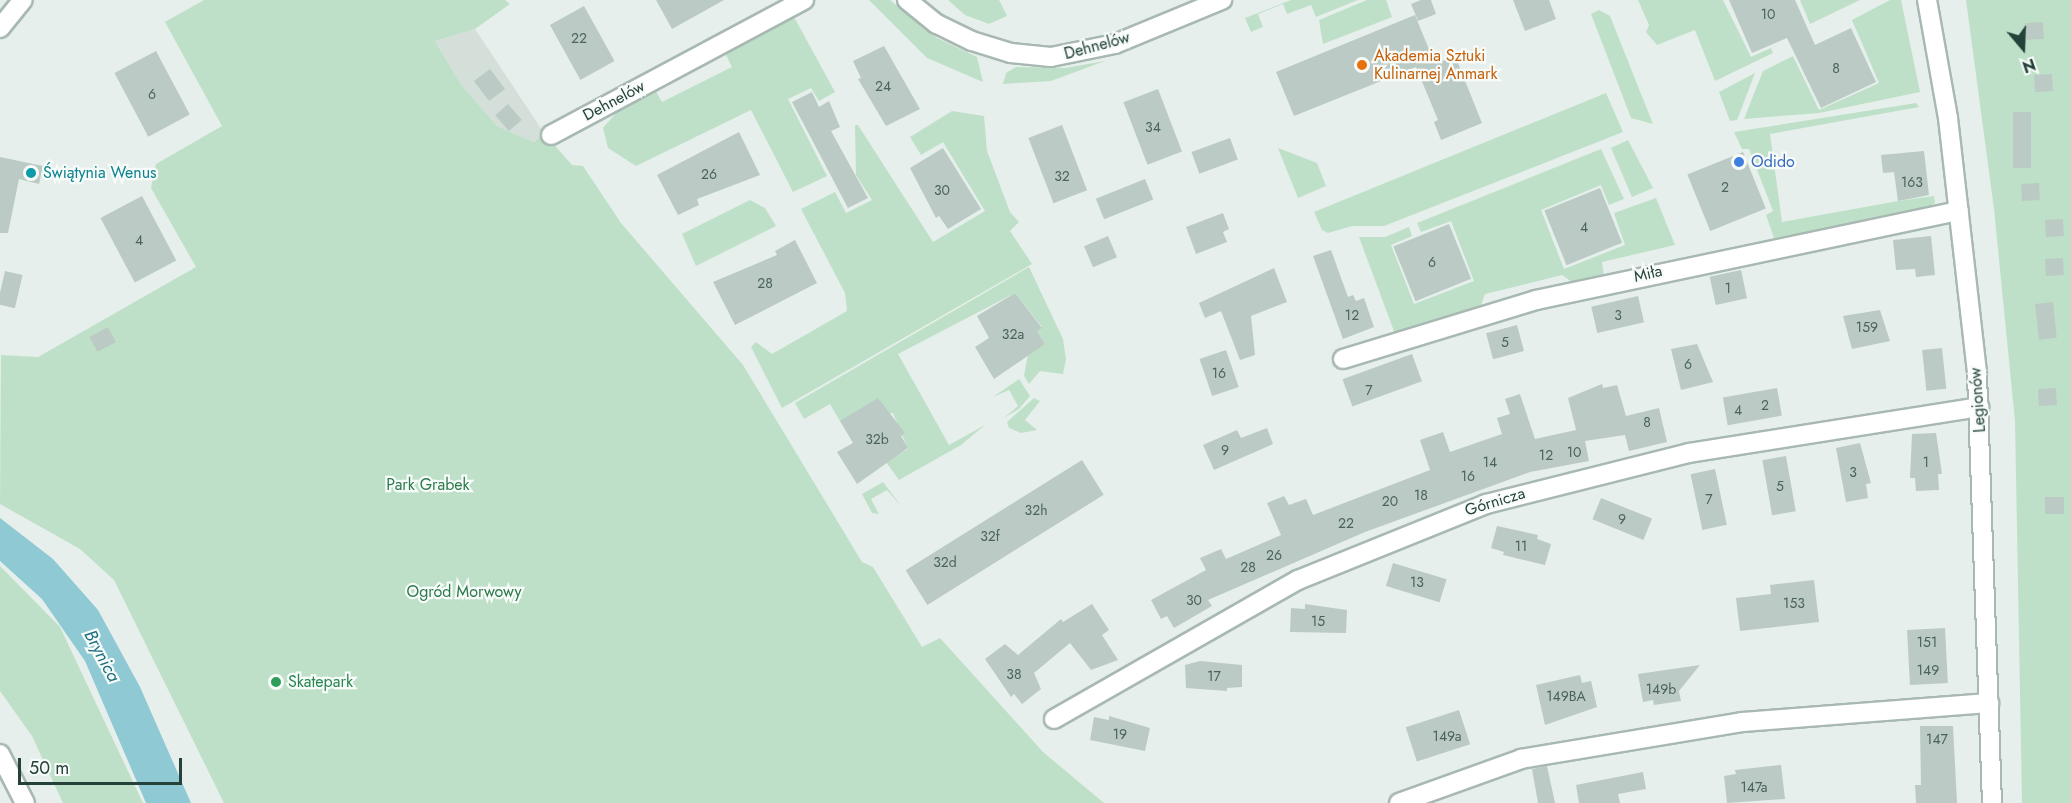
<!DOCTYPE html>
<meta charset="utf-8">
<style>
body{margin:0}
#map{position:relative;width:2071px;height:803px;overflow:hidden;background:#e6efeb;font-family:Jost,sans-serif}
div>[style]{position:absolute}
.built>*{inset:0;background:#d4dfda}
.green>*{inset:0;background:#bfe0c8}
.water>*{inset:0;background:#8ec9d4}
.building>*{inset:0;background:#bbcac4;transform-origin:0 0}
.roads{filter:drop-shadow(2px 0 #a8b8b2) drop-shadow(-2px 0 #a8b8b2) drop-shadow(0 2px #a8b8b2) drop-shadow(0 -2px #a8b8b2)}
.minor>*{height:18px;margin:-9px;padding:0 9px;transform-origin:9px;border-radius:9px;background:#fff}
.tertiary>*{height:18px;margin:-9px;padding:0 9px;transform-origin:9px;border-radius:9px;background:#fff}
.dots>*{width:16px;height:16px;translate:-50% -50%;box-sizing:border-box;border:3px solid #f7fbf9;border-radius:50%}
span{translate:-50% -50%;white-space:nowrap;text-align:center;line-height:1.15;-webkit-text-stroke:4.5px #f7fbf9;paint-order:stroke}
.number-label{font-size:14px;color:#4a645c}
.number-label span{-webkit-text-stroke-width:0}
.street-label{font-size:16px;color:#24423a}
.food-label{font-size:16px;color:#c56008}
.left{translate:0 -50%;text-align:left}
.shop-label{font-size:16px;color:#366cbe}
.culture-label{font-size:16px;color:#0d838f}
.park-label{font-size:16px;color:#2d7a4b}
.leisure-label{font-size:16px;color:#27864d}
.water-label{font-size:18px;color:#1c6f80;font-style:italic}
.north{position:absolute;left:1993px;top:18px;width:60px;height:60px;-webkit-text-stroke:4px #f7fbf9;paint-order:stroke;rotate:161deg;font-size:16px;font-weight:700;line-height:24px;text-align:center;color:#24423a}
.north::after{content:'';display:block;margin:auto;width:21px;height:27px;background:#24423a;clip-path:polygon(50% 0,100% 100%,50% 72%,0 100%)}
.scale{position:absolute;left:18px;top:758px;width:164px;height:27px;box-sizing:border-box;border:3px solid #24423a;border-top:0;padding-left:8px;font-size:18px;line-height:21px;white-space:nowrap;color:#24423a;-webkit-text-stroke:4px #f7fbf9;paint-order:stroke}
</style>
<div id="map">
<div class="built">
<div style="clip-path:polygon(475px 29px,544px 133px,534px 142px,497px 126px,460px 83px,435px 41px)"></div>
</div>
<div class="green">
<div style="clip-path:polygon(204px 0,505px 0,510px 4px,475px 29px,435px 41px,460px 83px,497px 126px,534px 142px,544px 133px,572px 165px,583px 166px,621px 223px,743px 365px,862px 562px,873px 567px,922px 647px,940px 638px,1043px 752px,1104px 803px,224px 803px,114px 580px,80px 549px,0 504px,1px 355px,38px 357px,196px 267px,151px 188px,156px 164px,222px 126px,165px 22px)"></div>
<div style="clip-path:polygon(869px 0,890px 0,937px 38px,977px 57px,983px 82px,927px 58px)"></div>
<div style="clip-path:polygon(948px 0,999px 0,1007px 16px,989px 24px,965px 15px)"></div>
<div style="clip-path:polygon(1291px 0,1358px 0,1316px 17px,1311px 5px,1287px 14px,1283px 4px,1258px 14px,1263px 27px,1251px 32px,1245px 18px)"></div>
<div style="clip-path:polygon(1367px 0,1386px 0,1392px 17px,1323px 44px,1319px 20px)"></div>
<div style="clip-path:polygon(1638px 0,1723px 0,1751px 57px,1771px 48px,1773px 53px,1715px 81px,1695px 30px,1657px 45px,1646px 32px,1649px 25px)"></div>
<div style="clip-path:polygon(1800px 0,1860px 0,1810px 24px)"></div>
<div style="clip-path:polygon(1890px 0,1901px 0,1920px 92px,1819px 113px,1744px 119px,1763px 71px,1793px 56px,1819px 110px,1879px 83px,1852px 20px)"></div>
<div style="clip-path:polygon(1966px 0,2071px 0,2071px 803px,2022px 803px,2015px 421px,1994px 209px)"></div>
<div style="clip-path:polygon(1599px 10px,1610px 16px,1653px 124px,1631px 118px,1591px 14px)"></div>
<div style="clip-path:polygon(793px 15px,835px 92px,819px 101px,811px 88px,788px 99px,827px 176px,793px 192px,751px 110px,636px 166px,608px 148px,603px 128px,623px 105px,654px 88px,662px 102px,732px 67px,725px 53px)"></div>
<div style="clip-path:polygon(1105px 61px,1051px 81px,1003px 84px,1006px 73px,1016px 67px,1065px 68px)"></div>
<div style="clip-path:polygon(1755px 73px,1737px 120px,1730px 121px,1719px 92px)"></div>
<div style="clip-path:polygon(1606px 93px,1623px 132px,1384px 226px,1352px 226px,1328px 233px,1322px 230px,1314px 212px)"></div>
<div style="clip-path:polygon(1916px 103px,1919px 107px,1770px 134px,1782px 222px,1898px 201px,1934px 196px,1935px 203px,1923px 211px,1774px 238px,1766px 215px,1773px 211px,1749px 149px,1742px 149px,1734px 132px)"></div>
<div style="clip-path:polygon(952px 111px,984px 116px,987px 151px,1010px 212px,1019px 222px,1010px 231px,1032px 264px,782px 408px,751px 347px,756px 342px,772px 354px,847px 311px,845px 293px,801px 209px,835px 192px,846px 213px,872px 200px,856px 175px,855px 125px,858px 125px,933px 242px,985px 211px,943px 142px,921px 155px,910px 137px)"></div>
<div style="clip-path:polygon(1628px 140px,1653px 188px,1632px 197px,1611px 148px)"></div>
<div style="clip-path:polygon(1278px 148px,1317px 163px,1326px 186px,1298px 198px)"></div>
<div style="clip-path:polygon(1601px 149px,1624px 199px,1609px 205px,1601px 185px,1541px 210px,1564px 269px,1625px 245px,1614px 213px,1656px 198px,1675px 245px,1602px 262px,1604px 276px,1572px 282px,1562px 275px,1485px 294px,1481px 305px,1395px 334px,1359px 237px,1385px 237px,1409px 227px,1412px 236px,1391px 245px,1414px 304px,1474px 281px,1451px 221px,1421px 232px,1417px 223px)"></div>
<div style="clip-path:polygon(750px 200px,765px 208px,776px 226px,696px 266px,682px 234px)"></div>
<div style="clip-path:polygon(1029px 267px,1063px 339px,1066px 359px,1063px 374px,1040px 371px,1029px 384px,1024px 376px,1028px 354px,1045px 344px,1037px 331px,1042px 327px,1015px 293px,898px 354px,949px 445px,985px 425px,961px 445px,899px 480px,886px 462px,908px 449px,893px 413px,840px 421px,830px 404px,804px 419px,795px 403px)"></div>
<div style="clip-path:polygon(1019px 379px,1030px 396px,1019px 409px,1004px 418px,1018px 406px,1009px 390px,993px 397px)"></div>
<div style="clip-path:polygon(1034px 398px,1040px 401px,1025px 420px,1037px 430px,1021px 433px,1009px 428px,1007px 422px)"></div>
<div style="clip-path:polygon(883px 482px,902px 507px,887px 490px,871px 499px,879px 514px,872px 513px,862px 494px)"></div>
<div style="clip-path:polygon(0 566px,60px 627px,143px 803px,63px 803px,32px 736px,0 691px)"></div>
</div>
<div class="water">
<div style="clip-path:polygon(0 518px,53px 559px,98px 610px,140px 687px,191px 803px,146px 803px,85px 661px,42px 599px,0 561px)"></div>
</div>
<div class="building">
<div style="clip-path:polygon(656px 0,724px 0,672px 29px)"></div>
<div style="clip-path:polygon(1421px 0,1431px 0,1436px 14px,1418px 21px,1411px 4px)"></div>
<div style="clip-path:polygon(1513px 0,1549px 0,1556px 19px,1525px 31px)"></div>
<div style="clip-path:polygon(1729px 0,1795px 0,1815px 45px,1851px 28px,1876px 82px,1821px 108px,1787px 38px,1752px 53px)"></div>
<div style="left:584px;top:6px;width:63px;height:39px;rotate:61deg"></div>
<div style="clip-path:polygon(1415px 15px,1435px 64px,1455px 56px,1482px 123px,1441px 140px,1434px 122px,1438px 120px,1416px 67px,1294px 116px,1276px 72px)"></div>
<div style="left:2043px;top:22px;width:17px;height:18px;rotate:87deg"></div>
<div style="clip-path:polygon(884px 46px,920px 109px,886px 126px,858px 79px,861px 78px,853px 61px)"></div>
<div style="left:156px;top:51px;width:72px;height:47px;rotate:62deg"></div>
<div style="left:490px;top:69px;width:25px;height:20px;rotate:53deg"></div>
<div style="left:2052px;top:74px;width:17px;height:18px;rotate:87deg"></div>
<div style="left:1158px;top:89px;width:67px;height:37px;rotate:69deg"></div>
<div style="clip-path:polygon(812px 92px,819px 107px,829px 101px,840px 127px,831px 131px,868px 198px,848px 208px,792px 102px)"></div>
<div style="left:508px;top:104px;width:21px;height:17px;rotate:49deg"></div>
<div style="left:2013px;top:112px;width:18px;height:56px"></div>
<div style="left:1062px;top:125px;width:70px;height:36px;rotate:69deg"></div>
<div style="clip-path:polygon(739px 132px,760px 175px,697px 199px,699px 205px,678px 215px,657px 175px)"></div>
<div style="left:1230px;top:138px;width:23px;height:41px;rotate:70deg"></div>
<div style="clip-path:polygon(943px 148px,981px 209px,948px 229px,939px 216px,936px 218px,910px 168px)"></div>
<div style="clip-path:polygon(1924px 151px,1929px 195px,1898px 201px,1894px 172px,1883px 173px,1881px 155px)"></div>
<div style="left:1743px;top:152px;width:61px;height:60px;rotate:68deg"></div>
<div style="clip-path:polygon(0 157px,43px 166px,39px 184px,19px 179px,8px 233px,0 233px)"></div>
<div style="left:1145px;top:179px;width:22px;height:53px;rotate:68deg"></div>
<div style="left:2039px;top:183px;width:17px;height:18px;rotate:87deg"></div>
<div style="left:1600px;top:188px;width:59px;height:60px;rotate:68deg"></div>
<div style="left:142px;top:196px;width:73px;height:47px;rotate:62deg"></div>
<div style="clip-path:polygon(1223px 213px,1229px 229px,1223px 232px,1227px 242px,1196px 254px,1186px 227px)"></div>
<div style="left:2063px;top:219px;width:17px;height:18px;rotate:87deg"></div>
<div style="left:1449px;top:224px;width:59px;height:60px;rotate:68deg"></div>
<div style="left:1108px;top:236px;width:23px;height:26px;rotate:67deg"></div>
<div style="clip-path:polygon(1931px 236px,1935px 275px,1916px 277px,1915px 269px,1896px 270px,1893px 240px)"></div>
<div style="clip-path:polygon(795px 240px,817px 283px,735px 325px,713px 282px,777px 255px,775px 251px)"></div>
<div style="clip-path:polygon(1331px 250px,1348px 297px,1353px 295px,1356px 301px,1364px 298px,1374px 327px,1343px 339px,1313px 256px)"></div>
<div style="left:2063px;top:258px;width:17px;height:18px;rotate:87deg"></div>
<div style="clip-path:polygon(1274px 268px,1287px 302px,1251px 316px,1255px 355px,1240px 360px,1221px 311px,1205px 318px,1199px 303px)"></div>
<div style="left:1741px;top:270px;width:29px;height:32px;rotate:78deg"></div>
<div style="left:5px;top:271px;width:18px;height:34px;rotate:13deg"></div>
<div style="clip-path:polygon(1015px 293px,1042px 328px,1037px 331px,1045px 344px,994px 379px,975px 347px,989px 338px,977px 316px)"></div>
<div style="left:1638px;top:296px;width:27px;height:48px;rotate:77deg"></div>
<div style="left:2053px;top:302px;width:36px;height:18px;rotate:84deg"></div>
<div style="clip-path:polygon(1880px 310px,1890px 341px,1852px 349px,1843px 316px)"></div>
<div style="left:1517px;top:325px;width:27px;height:32px;rotate:75deg"></div>
<div style="left:108px;top:327px;width:17px;height:21px;rotate:62deg"></div>
<div style="clip-path:polygon(1697px 344px,1713px 382px,1681px 390px,1671px 349px)"></div>
<div style="left:1942px;top:348px;width:41px;height:20px;rotate:84deg"></div>
<div style="left:1226px;top:350px;width:39px;height:28px;rotate:71deg"></div>
<div style="left:1412px;top:354px;width:29px;height:74px;rotate:70deg"></div>
<div style="clip-path:polygon(1602px 384px,1603px 388px,1617px 385px,1626px 416px,1659px 408px,1667px 442px,1629px 451px,1625px 435px,1585px 441px,1589px 461px,1530px 472px,1365px 532px,1208px 600px,1212px 606px,1174px 628px,1167px 616px,1161px 619px,1151px 600px,1206px 570px,1200px 558px,1221px 549px,1226px 559px,1281px 535px,1267px 503px,1284px 496px,1289px 505px,1306px 499px,1313px 515px,1430px 470px,1420px 440px,1443px 432px,1450px 452px,1502px 434px,1497px 418px,1510px 414px,1505px 399px,1520px 394px,1535px 439px,1576px 430px,1568px 398px)"></div>
<div style="left:1777px;top:388px;width:28px;height:55px;rotate:80deg"></div>
<div style="left:2056px;top:388px;width:17px;height:18px;rotate:87deg"></div>
<div style="clip-path:polygon(878px 398px,905px 433px,901px 436px,908px 448px,857px 484px,837px 452px,853px 443px,840px 421px)"></div>
<div style="clip-path:polygon(1267px 428px,1273px 444px,1214px 470px,1203px 445px,1237px 430px,1241px 438px)"></div>
<div style="clip-path:polygon(1936px 433px,1942px 474px,1938px 474px,1939px 490px,1916px 491px,1915px 478px,1910px 478px,1912px 434px)"></div>
<div style="clip-path:polygon(1860px 443px,1871px 483px,1866px 484px,1868px 498px,1846px 502px,1836px 448px)"></div>
<div style="left:1786px;top:456px;width:56px;height:24px;rotate:80deg"></div>
<div style="left:1082px;top:460px;width:41px;height:208px;rotate:58deg"></div>
<div style="left:1715px;top:469px;width:57px;height:25px;rotate:78deg"></div>
<div style="left:2064px;top:497px;width:17px;height:19px;rotate:90deg"></div>
<div style="left:1601px;top:498px;width:55px;height:23px;rotate:22deg"></div>
<div style="clip-path:polygon(1497px 526px,1538px 535px,1537px 539px,1551px 544px,1545px 565px,1503px 555px,1504px 552px,1491px 548px)"></div>
<div style="left:1393px;top:563px;width:56px;height:24px;rotate:17deg"></div>
<div style="clip-path:polygon(1814px 580px,1819px 622px,1740px 631px,1736px 598px,1771px 594px,1770px 585px)"></div>
<div style="clip-path:polygon(1092px 604px,1109px 630px,1102px 635px,1118px 660px,1091px 670px,1070px 643px,1034px 673px,1041px 689px,1022px 704px,1014px 694px,1011px 697px,985px 659px,1005px 644px,1018px 655px,1061px 619px,1063px 622px)"></div>
<div style="clip-path:polygon(1305px 604px,1347px 610px,1346px 633px,1290px 632px,1291px 608px,1305px 609px)"></div>
<div style="left:1945px;top:628px;width:55px;height:38px;rotate:87deg"></div>
<div style="clip-path:polygon(1200px 661px,1242px 665px,1242px 687px,1227px 688px,1227px 691px,1186px 688px,1185px 665px)"></div>
<div style="clip-path:polygon(1700px 665px,1679px 691px,1681px 701px,1654px 705px,1653px 700px,1643px 702px,1638px 674px)"></div>
<div style="clip-path:polygon(1580px 675px,1582px 683px,1591px 681px,1597px 707px,1545px 725px,1536px 685px)"></div>
<div style="left:1459px;top:710px;width:36px;height:56px;rotate:72deg"></div>
<div style="clip-path:polygon(1109px 716px,1150px 728px,1145px 751px,1090px 740px,1094px 717px,1109px 720px)"></div>
<div style="clip-path:polygon(1920px 726px,1953px 726px,1957px 803px,1916px 803px,1915px 785px,1921px 785px)"></div>
<div style="clip-path:polygon(1781px 765px,1785px 799px,1727px 803px,1724px 776px,1736px 774px,1735px 770px)"></div>
<div style="clip-path:polygon(1547px 766px,1555px 803px,1538px 803px,1532px 769px)"></div>
<div style="clip-path:polygon(1643px 772px,1646px 789px,1618px 794px,1620px 803px,1579px 803px,1576px 785px)"></div>
</div>
<div class="roads">
<div class="minor">
<div style="left:551px;top:135px;width:287px;rotate:-28.1deg"></div>
<div style="left:1343px;top:359px;width:202px;rotate:-17deg"></div>
<div style="left:1536px;top:300px;width:432px;rotate:-11.9deg"></div>
<div style="left:1054px;top:719px;width:281px;rotate:-29.7deg"></div>
<div style="left:1298px;top:580px;width:203px;rotate:-22deg"></div>
<div style="left:1486px;top:504px;width:209px;rotate:-14.1deg"></div>
<div style="left:1689px;top:453px;width:294px;rotate:-9deg"></div>
<div style="left:1399px;top:803px;width:130px;rotate:-19.8deg"></div>
<div style="left:1521px;top:759px;width:224px;rotate:-9.5deg"></div>
<div style="left:1742px;top:722px;width:248px;rotate:-4.4deg"></div>
</div>
<div class="tertiary">
<div style="left:907px;top:0;width:38px;rotate:39deg"></div>
<div style="left:937px;top:24px;width:39px;rotate:26deg"></div>
<div style="left:972px;top:41px;width:41px;rotate:17.1deg"></div>
<div style="left:1011px;top:53px;width:40px;rotate:5.7deg"></div>
<div style="left:1051px;top:57px;width:65px;rotate:-11.5deg"></div>
<div style="left:1115px;top:44px;width:116px;rotate:-22.4deg"></div>
<div style="left:1927px;top:0;width:120px;rotate:79.9deg"></div>
<div style="left:1948px;top:118px;width:258px;rotate:83.5deg"></div>
<div style="left:1977px;top:374px;width:429px;rotate:88deg"></div>
<div style="left:0;top:28px;width:36px;rotate:-51deg"></div>
<div style="left:0;top:754px;width:55px;rotate:63deg"></div>
</div>
</div>
<div class="dots">
<div style="left:1362px;top:65px;background:#e8710a"></div>
<div style="left:1739px;top:162px;background:#3f7fe0"></div>
<div style="left:31px;top:173px;background:#0f9aa8"></div>
<div style="left:276px;top:682px;background:#2e9e5b"></div>
</div>
<div class="number-label">
<span style="left:1768px;top:14px">10</span>
<span style="left:579px;top:38px">22</span>
<span style="left:1836px;top:68px">8</span>
<span style="left:883px;top:86px">24</span>
<span style="left:152px;top:94px">6</span>
<span style="left:1153px;top:127px">34</span>
<span style="left:709px;top:174px">26</span>
<span style="left:1062px;top:176px">32</span>
<span style="left:1912px;top:182px">163</span>
<span style="left:1725px;top:187px">2</span>
<span style="left:942px;top:190px">30</span>
<span style="left:1584px;top:227px">4</span>
<span style="left:139px;top:240px">4</span>
<span style="left:1432px;top:262px">6</span>
<span style="left:765px;top:283px">28</span>
<span style="left:1728px;top:288px">1</span>
<span style="left:1352px;top:315px">12</span>
<span style="left:1618px;top:315px">3</span>
<span style="left:1867px;top:327px">159</span>
<span style="left:1013px;top:334px">32a</span>
<span style="left:1505px;top:342px">5</span>
<span style="left:1688px;top:364px">6</span>
<span style="left:1219px;top:373px">16</span>
<span style="left:1369px;top:390px">7</span>
<span style="left:1765px;top:405px">2</span>
<span style="left:1738px;top:410px">4</span>
<span style="left:1647px;top:422px">8</span>
<span style="left:877px;top:439px">32b</span>
<span style="left:1225px;top:450px">9</span>
<span style="left:1574px;top:452px">10</span>
<span style="left:1546px;top:455px">12</span>
<span style="left:1490px;top:462px">14</span>
<span style="left:1926px;top:462px">1</span>
<span style="left:1853px;top:472px">3</span>
<span style="left:1468px;top:476px">16</span>
<span style="left:1780px;top:486px">5</span>
<span style="left:1421px;top:495px">18</span>
<span style="left:1709px;top:499px">7</span>
<span style="left:1390px;top:501px">20</span>
<span style="left:1036px;top:510px">32h</span>
<span style="left:1622px;top:519px">9</span>
<span style="left:1346px;top:523px">22</span>
<span style="left:990px;top:536px">32f</span>
<span style="left:1521px;top:546px">11</span>
<span style="left:1274px;top:555px">26</span>
<span style="left:945px;top:562px">32d</span>
<span style="left:1248px;top:567px">28</span>
<span style="left:1417px;top:582px">13</span>
<span style="left:1194px;top:600px">30</span>
<span style="left:1794px;top:603px">153</span>
<span style="left:1318px;top:621px">15</span>
<span style="left:1927px;top:642px">151</span>
<span style="left:1928px;top:670px">149</span>
<span style="left:1014px;top:674px">38</span>
<span style="left:1214px;top:676px">17</span>
<span style="left:1661px;top:689px">149b</span>
<span style="left:1566px;top:696px">149BA</span>
<span style="left:1120px;top:734px">19</span>
<span style="left:1447px;top:736px">149a</span>
<span style="left:1937px;top:739px">147</span>
<span style="left:1754px;top:787px">147a</span>
</div>
<div class="street-label">
<span style="left:1097px;top:46px;rotate:-15deg">Dehnelów</span>
<span style="left:614px;top:101px;rotate:-28deg">Dehnelów</span>
<span style="left:1648px;top:274px;rotate:-13deg">Miła</span>
<span style="left:1978px;top:400px;rotate:-94deg">Legionów</span>
<span style="left:1495px;top:502px;rotate:-17deg">Górnicza</span>
</div>
<div class="food-label">
<span class="left" style="left:1374px;top:65px">Akademia Sztuki<br>Kulinarnej Anmark</span>
</div>
<div class="shop-label">
<span class="left" style="left:1751px;top:162px">Odido</span>
</div>
<div class="culture-label">
<span class="left" style="left:43px;top:173px">Świątynia Wenus</span>
</div>
<div class="park-label">
<span style="left:428px;top:485px">Park Grabek</span>
<span style="left:464px;top:592px">Ogród Morwowy</span>
</div>
<div class="leisure-label">
<span class="left" style="left:288px;top:682px">Skatepark</span>
</div>
<div class="water-label">
<span style="left:102px;top:656px;rotate:62deg">Brynica</span>
</div>
<div class="north">N</div>
<div class="scale">50 m</div>
</div>
